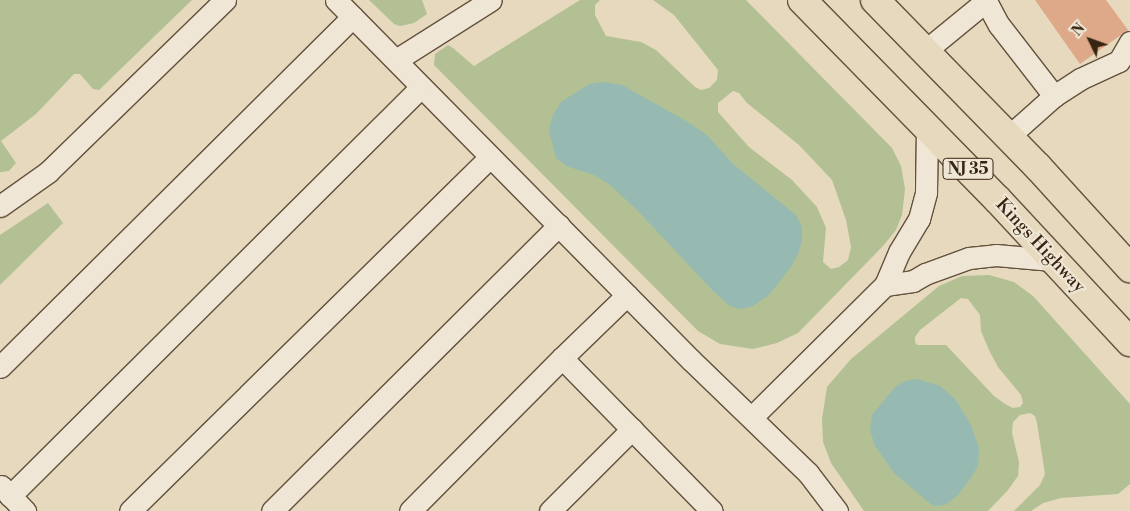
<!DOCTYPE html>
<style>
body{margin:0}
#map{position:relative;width:1130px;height:511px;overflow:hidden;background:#e6d9be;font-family:"Libre Bodoni",serif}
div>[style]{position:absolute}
.green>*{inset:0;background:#b2c094}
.water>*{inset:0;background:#96bab1}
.building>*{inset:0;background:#dda988}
.roads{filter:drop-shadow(1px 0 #63513d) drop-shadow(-1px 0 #63513d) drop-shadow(0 1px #63513d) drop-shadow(0 -1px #63513d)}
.service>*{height:21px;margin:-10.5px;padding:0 10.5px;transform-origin:10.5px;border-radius:10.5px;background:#efe6d5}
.primary>*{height:28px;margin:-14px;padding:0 14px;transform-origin:14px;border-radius:14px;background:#e6d9be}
span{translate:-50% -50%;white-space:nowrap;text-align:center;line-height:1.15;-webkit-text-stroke:4.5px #efe6d5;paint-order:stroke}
.shield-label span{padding:1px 4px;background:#efe6d5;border:1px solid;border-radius:4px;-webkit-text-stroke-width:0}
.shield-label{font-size:16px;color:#372412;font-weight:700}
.street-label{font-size:18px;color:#372412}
.north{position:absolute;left:1065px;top:15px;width:50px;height:50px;-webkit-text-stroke:4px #efe6d5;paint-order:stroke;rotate:312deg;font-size:14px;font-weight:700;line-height:20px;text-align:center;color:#372412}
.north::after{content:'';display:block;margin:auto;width:18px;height:22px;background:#372412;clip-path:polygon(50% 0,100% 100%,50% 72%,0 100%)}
</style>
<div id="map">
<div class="green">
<div style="clip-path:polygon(0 0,192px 0,99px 90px,93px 89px,80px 74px,74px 74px,36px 114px,1px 141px,16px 163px,9px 171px,2px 172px,0 172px)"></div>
<div style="clip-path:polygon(369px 0,422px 0,427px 14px,414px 23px,400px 26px,394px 24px)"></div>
<div style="clip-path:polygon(evenodd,580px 0,600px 0,595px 5px,595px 15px,606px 36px,641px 42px,656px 50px,695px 87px,701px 90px,709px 88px,717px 80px,718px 70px,674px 15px,653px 0,746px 0,892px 148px,901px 166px,905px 189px,902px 215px,896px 230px,883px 246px,798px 333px,777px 343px,753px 349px,720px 344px,698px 331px,434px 65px,435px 54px,448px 45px,453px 48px,474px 66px,580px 0,733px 91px,739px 93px,747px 103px,799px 145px,832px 180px,846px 220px,851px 247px,848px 260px,839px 267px,831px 269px,823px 262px,826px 228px,817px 207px,792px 180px,749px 147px,718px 112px,718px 103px,733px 91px)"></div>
<div style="clip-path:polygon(48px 203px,63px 223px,0 285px,0 235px)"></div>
<div style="clip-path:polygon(evenodd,989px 275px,1014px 282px,1033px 296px,1130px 404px,1130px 484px,1118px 494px,1061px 498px,1043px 503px,1031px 511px,1014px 511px,1040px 485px,1045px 474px,1037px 423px,1035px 416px,1030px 413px,1020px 415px,1013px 422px,1012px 433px,1019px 462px,1018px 476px,1008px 490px,988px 511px,864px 511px,831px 463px,823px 442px,822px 419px,827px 387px,851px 359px,939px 286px,962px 276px,989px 275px,961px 298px,968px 299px,980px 315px,981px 331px,989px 350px,998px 367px,1021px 395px,1023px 403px,1020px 407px,1013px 408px,1005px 404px,994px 396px,946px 345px,917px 345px,915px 342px,915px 337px,920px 330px,961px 298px)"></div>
</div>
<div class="water">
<div style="clip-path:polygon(603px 82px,622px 85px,688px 122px,707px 135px,732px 163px,796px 215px,802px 227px,802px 241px,798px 254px,791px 267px,769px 295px,753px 306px,741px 309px,730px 306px,714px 292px,636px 209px,610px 185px,594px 175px,566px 166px,556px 158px,549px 132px,552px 117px,561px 102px,589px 84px)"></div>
<div style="clip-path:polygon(917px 379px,940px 386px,956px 400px,970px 423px,979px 448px,978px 466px,968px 482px,957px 496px,945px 505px,933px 506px,894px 473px,875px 446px,870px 430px,872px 415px,896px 386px,905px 381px)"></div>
</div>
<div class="building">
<div style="clip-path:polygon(1035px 0,1106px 0,1128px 30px,1080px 64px)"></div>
</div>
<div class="roads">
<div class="service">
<div style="left:336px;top:0;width:506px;rotate:45.4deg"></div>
<div style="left:691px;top:360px;width:163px;rotate:44deg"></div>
<div style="left:808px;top:473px;width:48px;rotate:52.7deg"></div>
<div style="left:925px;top:51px;width:79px;rotate:-39.3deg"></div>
<div style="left:986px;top:1px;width:27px;rotate:62deg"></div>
<div style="left:999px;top:25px;width:90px;rotate:52.2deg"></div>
<div style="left:396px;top:60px;width:112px;rotate:-32.3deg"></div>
<div style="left:1008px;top:137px;width:62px;rotate:-41.7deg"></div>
<div style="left:1054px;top:96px;width:31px;rotate:-33deg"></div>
<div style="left:1080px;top:79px;width:43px;rotate:-24.8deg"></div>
<div style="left:1119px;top:61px;width:22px;rotate:-60deg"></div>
<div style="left:0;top:206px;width:59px;rotate:-35.3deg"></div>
<div style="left:48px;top:172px;width:247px;rotate:-44.2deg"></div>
<div style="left:885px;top:285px;width:28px;rotate:-8deg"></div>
<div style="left:913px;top:281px;width:14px;rotate:-30deg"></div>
<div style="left:925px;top:274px;width:47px;rotate:-20deg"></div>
<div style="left:969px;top:258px;width:27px;rotate:-6deg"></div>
<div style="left:996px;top:255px;width:56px;rotate:5.1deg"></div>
<div style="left:627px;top:295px;width:91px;rotate:135.9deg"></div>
<div style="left:562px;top:358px;width:214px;rotate:45.6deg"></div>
<div style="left:0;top:367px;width:497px;rotate:-44.8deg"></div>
<div style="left:752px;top:417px;width:187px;rotate:-44.8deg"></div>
<div style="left:885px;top:285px;width:36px;rotate:-67deg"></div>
<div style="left:899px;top:252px;width:39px;rotate:-59deg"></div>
<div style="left:919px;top:219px;width:28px;rotate:-75deg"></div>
<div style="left:926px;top:192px;width:63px;rotate:-89.1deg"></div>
<div style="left:1px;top:486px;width:35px;rotate:46deg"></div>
<div style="left:10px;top:496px;width:580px;rotate:-44.86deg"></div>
<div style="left:130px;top:511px;width:505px;rotate:-44.52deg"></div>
<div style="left:272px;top:511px;width:405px;rotate:-44.9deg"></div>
<div style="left:410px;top:511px;width:216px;rotate:-45.2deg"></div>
<div style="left:550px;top:511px;width:116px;rotate:-45deg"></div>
</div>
<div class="primary">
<div style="left:802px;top:0;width:280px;rotate:45.6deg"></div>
<div style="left:998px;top:200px;width:194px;rotate:47.1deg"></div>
<div style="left:875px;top:0;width:233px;rotate:45.7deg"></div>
<div style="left:1038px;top:167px;width:137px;rotate:47.7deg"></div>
</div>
</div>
<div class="shield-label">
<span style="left:968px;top:169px">NJ 35</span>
</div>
<div class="street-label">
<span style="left:1040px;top:246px;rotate:47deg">Kings Highway</span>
</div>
<div class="north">N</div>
</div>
